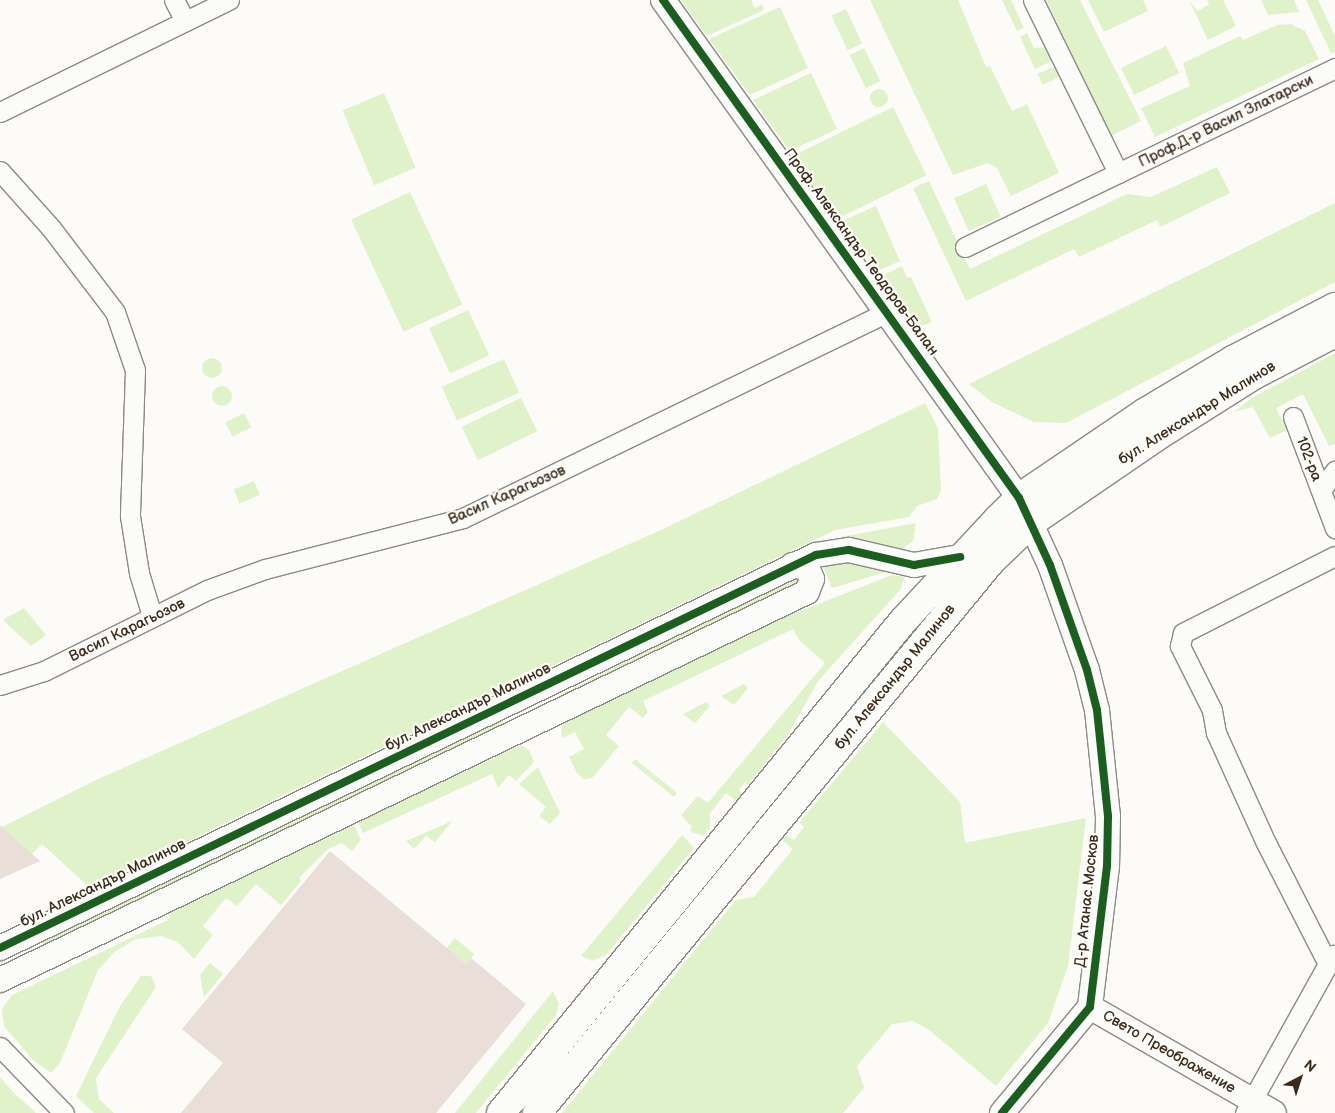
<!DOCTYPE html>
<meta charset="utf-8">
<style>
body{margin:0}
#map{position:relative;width:1335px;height:1113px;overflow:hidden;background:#fcfbf8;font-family:"Balsamiq Sans",sans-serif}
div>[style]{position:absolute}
.green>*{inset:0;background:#e0f2c9;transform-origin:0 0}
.round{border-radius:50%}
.building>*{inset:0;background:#eaded9}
.roads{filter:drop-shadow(1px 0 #8d8985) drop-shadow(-1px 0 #8d8985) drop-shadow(0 1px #8d8985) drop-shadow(0 -1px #8d8985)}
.minor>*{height:19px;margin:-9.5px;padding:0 9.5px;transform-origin:9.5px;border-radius:9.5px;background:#fbfbf9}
.tertiary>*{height:24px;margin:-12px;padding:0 12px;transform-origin:12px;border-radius:12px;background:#fbfbf9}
.primary>*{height:28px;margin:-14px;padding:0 14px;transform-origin:14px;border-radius:14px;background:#fbfbf9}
.cycleway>*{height:8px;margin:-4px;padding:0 4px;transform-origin:4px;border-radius:4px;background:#1b5e20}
span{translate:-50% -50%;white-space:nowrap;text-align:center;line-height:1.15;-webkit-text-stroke:4.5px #fdfcf7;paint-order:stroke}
.street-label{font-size:15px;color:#3b2a1e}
.north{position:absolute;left:1275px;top:1053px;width:50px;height:50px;-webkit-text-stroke:4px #fdfcf7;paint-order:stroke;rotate:40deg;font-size:14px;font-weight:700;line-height:20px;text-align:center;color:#3b2a1e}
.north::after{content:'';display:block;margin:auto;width:18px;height:22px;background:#3b2a1e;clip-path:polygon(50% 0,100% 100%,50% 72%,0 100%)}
</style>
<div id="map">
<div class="green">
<div style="clip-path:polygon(681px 0,751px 0,755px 8px,762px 4px,764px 10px,707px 36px)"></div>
<div style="clip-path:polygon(870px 0,958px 0,986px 67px,990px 66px,1012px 111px,1027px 104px,1059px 173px,1011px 196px,997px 168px,988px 163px,953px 175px)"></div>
<div style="clip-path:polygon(1002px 0,1011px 0,1024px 28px,1017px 31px)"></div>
<div style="clip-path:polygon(1046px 0,1080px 0,1141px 121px,1111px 136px)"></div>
<div style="clip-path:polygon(1088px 0,1143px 0,1148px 11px,1104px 32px)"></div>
<div style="clip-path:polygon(1189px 0,1197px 11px,1209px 5px,1207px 0,1223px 0,1236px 26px,1208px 40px)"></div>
<div style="clip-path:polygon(1261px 0,1294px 0,1299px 12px,1268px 15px)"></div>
<div style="clip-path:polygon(1306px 0,1318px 0,1335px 36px,1335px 52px,1331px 53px)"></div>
<div style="clip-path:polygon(780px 7px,808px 68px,750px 95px,709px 39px)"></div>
<div style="left:846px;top:9px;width:38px;height:16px;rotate:65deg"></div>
<div style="clip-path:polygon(1291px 24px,1305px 31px,1319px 59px,1155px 137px,1141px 108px,1190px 86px,1183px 63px,1240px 36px,1243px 40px,1277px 25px)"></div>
<div style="clip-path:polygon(1027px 33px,1034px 48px,1046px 47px,1052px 61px,1035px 69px,1020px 37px)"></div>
<div style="left:1166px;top:46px;width:30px;height:50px;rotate:64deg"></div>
<div style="left:864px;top:48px;width:37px;height:16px;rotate:64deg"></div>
<div style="left:1055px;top:66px;width:12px;height:19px;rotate:66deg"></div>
<div style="clip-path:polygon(811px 73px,837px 129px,790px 151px,753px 100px)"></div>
<div class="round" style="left:870px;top:89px;width:18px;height:18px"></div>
<div style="left:384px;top:93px;width:81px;height:45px;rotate:67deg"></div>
<div style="left:893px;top:107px;width:76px;height:110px;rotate:64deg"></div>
<div style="clip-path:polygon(1217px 167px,1230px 193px,1160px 227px,1157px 220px,1079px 257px,1074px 249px,966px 301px,913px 188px,929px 181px,970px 269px,1127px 194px,1151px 197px)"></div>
<div style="left:986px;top:184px;width:36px;height:35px;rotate:66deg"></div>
<div style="left:410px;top:192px;width:124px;height:65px;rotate:65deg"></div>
<div style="clip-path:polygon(1335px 203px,1335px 282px,1066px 423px,1034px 422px,992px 402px,969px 384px)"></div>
<div style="clip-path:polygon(876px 206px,900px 261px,878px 271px,842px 221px)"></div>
<div style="clip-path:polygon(902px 266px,907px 278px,911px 277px,932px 322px,919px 327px,882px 276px)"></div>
<div style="left:468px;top:310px;width:50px;height:43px;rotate:65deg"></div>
<div style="clip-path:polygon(1335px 353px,1335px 444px,1329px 446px,1303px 394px,1276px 408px,1287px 430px,1270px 438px,1253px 407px,1234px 412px,1250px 399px)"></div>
<div class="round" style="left:202px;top:358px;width:20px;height:20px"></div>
<div style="left:504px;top:359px;width:37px;height:68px;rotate:66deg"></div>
<div class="round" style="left:212px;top:386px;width:20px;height:20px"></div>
<div style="left:521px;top:398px;width:37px;height:66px;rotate:64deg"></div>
<div style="clip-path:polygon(925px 403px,938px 428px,941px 490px,937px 499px,917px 506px,909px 517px,835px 530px,90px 888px,42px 844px,32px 854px,2px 827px,96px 780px,661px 530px)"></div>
<div style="left:244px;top:413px;width:16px;height:21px;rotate:63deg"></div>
<div style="left:254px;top:481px;width:15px;height:22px;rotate:67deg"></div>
<div style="clip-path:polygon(916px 523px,913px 541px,901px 550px,841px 537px)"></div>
<div style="clip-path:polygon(851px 562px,889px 571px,832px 588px,823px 567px)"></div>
<div style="clip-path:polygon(798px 574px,803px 582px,561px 698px,560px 695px)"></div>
<div style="clip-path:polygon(892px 575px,905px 577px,900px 590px,818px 681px,789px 733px,748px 785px,745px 782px,739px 790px,743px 794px,737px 802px,726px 793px,710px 813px,710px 827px,703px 836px,690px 831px,692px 827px,681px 815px,698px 796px,708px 803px,825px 663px,799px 640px,793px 629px,643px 701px,648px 712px,643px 718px,629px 707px,606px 735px,619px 746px,592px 778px,584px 779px,577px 773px,569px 757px,584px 749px,575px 732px,562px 738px,561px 728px,567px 720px,777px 620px)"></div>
<div style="clip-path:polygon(24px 608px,46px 635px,31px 646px,3px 620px)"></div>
<div style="clip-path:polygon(744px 684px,748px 688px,734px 705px,721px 696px)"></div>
<div style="clip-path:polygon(706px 702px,710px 706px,695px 723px,683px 714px)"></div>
<div style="clip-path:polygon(500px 718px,504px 725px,47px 946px,42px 943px,41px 940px)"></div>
<div style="clip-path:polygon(883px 722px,960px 802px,965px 843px,1086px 818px,1068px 966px,1048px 1023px,996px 1086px,929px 1030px,913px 1021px,892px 1024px,857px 1066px,864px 1088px,843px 1113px,562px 1113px,736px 900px,754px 897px,793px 849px,782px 840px,786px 835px,794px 840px,804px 827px,799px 823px)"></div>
<div style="clip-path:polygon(521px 745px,529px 750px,534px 762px,516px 781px,509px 775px,498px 788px,492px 774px,363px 833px,358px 822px)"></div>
<div style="left:635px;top:759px;width:54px;height:5px;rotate:39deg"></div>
<div style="clip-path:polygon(538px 767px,560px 813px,550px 824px,539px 816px,546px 807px,519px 784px)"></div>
<div style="clip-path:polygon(452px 821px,435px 842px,426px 836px,414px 849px,406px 841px)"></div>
<div style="clip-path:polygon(354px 825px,361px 840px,352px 851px,342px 843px,328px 849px,299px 878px,301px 881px,281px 905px,256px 884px,237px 906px,226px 898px,203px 926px,213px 935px,194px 959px,178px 942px,161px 936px,136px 939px,114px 952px,98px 970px,60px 1063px,51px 1073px,33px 1060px,4px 1026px,2px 1009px,12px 995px,168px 920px,172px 912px)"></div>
<div style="clip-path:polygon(682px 835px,694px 848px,606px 955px,592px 961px,581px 956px)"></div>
<div style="left:455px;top:938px;width:25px;height:13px;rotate:40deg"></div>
<div style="clip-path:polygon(210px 963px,223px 974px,204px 997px,200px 975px)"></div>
<div style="clip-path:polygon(141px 976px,151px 976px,156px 987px,96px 1078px,99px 1099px,114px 1113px,94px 1113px,76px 1096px,120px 1006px)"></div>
<div style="clip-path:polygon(553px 991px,559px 1004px,556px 1015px,476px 1113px,455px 1113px)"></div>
<div style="clip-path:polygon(0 1077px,13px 1092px,36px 1113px,0 1113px)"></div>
</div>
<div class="building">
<div style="clip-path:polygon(0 825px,40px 861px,0 879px)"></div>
<div style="clip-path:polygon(330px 851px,466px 964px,471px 958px,526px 1004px,436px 1113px,181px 1113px,223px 1063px,182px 1029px)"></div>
</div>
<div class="roads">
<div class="minor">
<div style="left:174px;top:0;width:24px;rotate:62deg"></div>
<div style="left:1033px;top:0;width:193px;rotate:63.8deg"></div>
<div style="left:0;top:112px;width:255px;rotate:-26.1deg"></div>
<div style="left:0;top:171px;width:76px;rotate:48.2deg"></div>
<div style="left:51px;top:228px;width:106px;rotate:52.7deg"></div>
<div style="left:115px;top:312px;width:61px;rotate:71deg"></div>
<div style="left:135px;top:370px;width:146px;rotate:92deg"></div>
<div style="left:130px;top:516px;width:58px;rotate:81deg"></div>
<div style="left:139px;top:573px;width:45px;rotate:73.2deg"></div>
<div style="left:965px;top:247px;width:411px;rotate:-25.8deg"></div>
<div style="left:1293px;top:417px;width:119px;rotate:69.3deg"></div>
<div style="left:1321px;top:490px;width:24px;rotate:-54deg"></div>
<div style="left:0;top:685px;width:46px;rotate:-17.7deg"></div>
<div style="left:44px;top:671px;width:182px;rotate:-26.4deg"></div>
<div style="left:207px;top:590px;width:62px;rotate:-19.9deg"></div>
<div style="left:265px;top:569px;width:204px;rotate:-14.4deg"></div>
<div style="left:463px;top:518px;width:472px;rotate:-25.9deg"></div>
<div style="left:1328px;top:964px;width:136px;rotate:-117.1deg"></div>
<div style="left:1266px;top:843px;width:121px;rotate:-114.4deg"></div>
<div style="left:1216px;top:733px;width:23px;rotate:-100deg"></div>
<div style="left:1212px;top:710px;width:72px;rotate:-116.6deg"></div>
<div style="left:1180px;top:646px;width:13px;rotate:-77deg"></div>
<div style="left:1183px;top:633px;width:170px;rotate:-26.9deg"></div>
<div style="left:0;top:1047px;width:92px;rotate:45.9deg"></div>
<div style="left:1245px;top:1113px;width:181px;rotate:-60.9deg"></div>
</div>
<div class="tertiary">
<div style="left:663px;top:0;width:612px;rotate:54.44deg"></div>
<div style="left:1019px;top:498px;width:74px;rotate:65.2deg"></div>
<div style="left:1050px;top:565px;width:111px;rotate:70.6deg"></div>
<div style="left:1087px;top:670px;width:41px;rotate:76deg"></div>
<div style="left:1097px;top:710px;width:107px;rotate:84.1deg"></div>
<div style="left:1108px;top:816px;width:50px;rotate:91.1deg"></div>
<div style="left:1107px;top:866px;width:142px;rotate:96.9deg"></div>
<div style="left:1090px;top:1007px;width:138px;rotate:129.7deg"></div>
<div style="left:0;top:948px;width:906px;rotate:-25.72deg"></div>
<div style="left:816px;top:555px;width:33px;rotate:-9deg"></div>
<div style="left:849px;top:550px;width:67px;rotate:13deg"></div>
<div style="left:914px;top:565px;width:47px;rotate:-9.9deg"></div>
<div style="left:0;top:980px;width:895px;rotate:-25.68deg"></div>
<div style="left:807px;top:592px;width:14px;rotate:-69deg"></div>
<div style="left:812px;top:579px;width:11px;rotate:-112deg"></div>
<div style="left:808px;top:569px;width:16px;rotate:-165deg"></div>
<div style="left:1090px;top:1007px;width:212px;rotate:29.9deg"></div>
</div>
<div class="primary">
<div style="left:501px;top:1113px;width:635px;rotate:-50.75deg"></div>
<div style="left:903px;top:621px;width:138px;rotate:-47.1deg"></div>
<div style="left:997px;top:520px;width:31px;rotate:-45deg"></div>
<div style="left:1019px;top:498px;width:151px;rotate:-34.2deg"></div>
<div style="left:1144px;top:413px;width:104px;rotate:-30.8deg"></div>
<div style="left:1233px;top:360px;width:115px;rotate:-27.5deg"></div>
<div style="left:537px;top:1113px;width:715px;rotate:-50.56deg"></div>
<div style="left:991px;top:561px;width:57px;rotate:-43.6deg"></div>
<div style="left:1032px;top:522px;width:150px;rotate:-34.4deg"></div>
<div style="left:1156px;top:437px;width:116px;rotate:-32.3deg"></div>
<div style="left:1254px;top:375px;width:91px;rotate:-27.4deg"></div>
</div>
</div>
<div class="cycleway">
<div style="left:663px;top:0;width:612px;rotate:54.44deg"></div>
<div style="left:1019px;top:498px;width:74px;rotate:65.2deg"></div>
<div style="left:1050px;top:565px;width:111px;rotate:70.6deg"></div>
<div style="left:1087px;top:670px;width:41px;rotate:76deg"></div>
<div style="left:1097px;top:710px;width:107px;rotate:84.1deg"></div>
<div style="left:1108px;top:816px;width:50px;rotate:91.1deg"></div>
<div style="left:1107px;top:866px;width:142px;rotate:96.9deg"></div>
<div style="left:1090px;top:1007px;width:138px;rotate:129.7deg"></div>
<div style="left:0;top:948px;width:906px;rotate:-25.72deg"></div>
<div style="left:816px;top:555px;width:33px;rotate:-9deg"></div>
<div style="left:849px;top:550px;width:67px;rotate:13deg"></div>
<div style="left:914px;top:565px;width:47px;rotate:-9.9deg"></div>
</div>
<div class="street-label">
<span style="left:1226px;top:121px;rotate:-26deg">Проф.Д-р Васил Златарски</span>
<span style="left:861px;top:252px;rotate:54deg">Проф. Александър Теодоров-Балан</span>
<span style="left:1197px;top:413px;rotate:-32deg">бул. Александър Малинов</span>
<span style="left:1309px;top:459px;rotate:69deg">102-ра</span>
<span style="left:507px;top:495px;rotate:-24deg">Васил Карагьозов</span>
<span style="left:127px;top:630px;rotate:-26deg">Васил Карагьозов</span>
<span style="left:895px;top:677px;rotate:-51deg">бул. Александър Малинов</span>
<span style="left:468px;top:707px;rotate:-26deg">бул. Александър Малинов</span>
<span style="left:103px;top:883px;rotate:-26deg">бул. Александър Малинов</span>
<span style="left:1087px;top:901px;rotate:-84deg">Д-р Атанас Москов</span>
<span style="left:1169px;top:1052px;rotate:30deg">Свето Преображение</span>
</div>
<div class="north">N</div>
</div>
